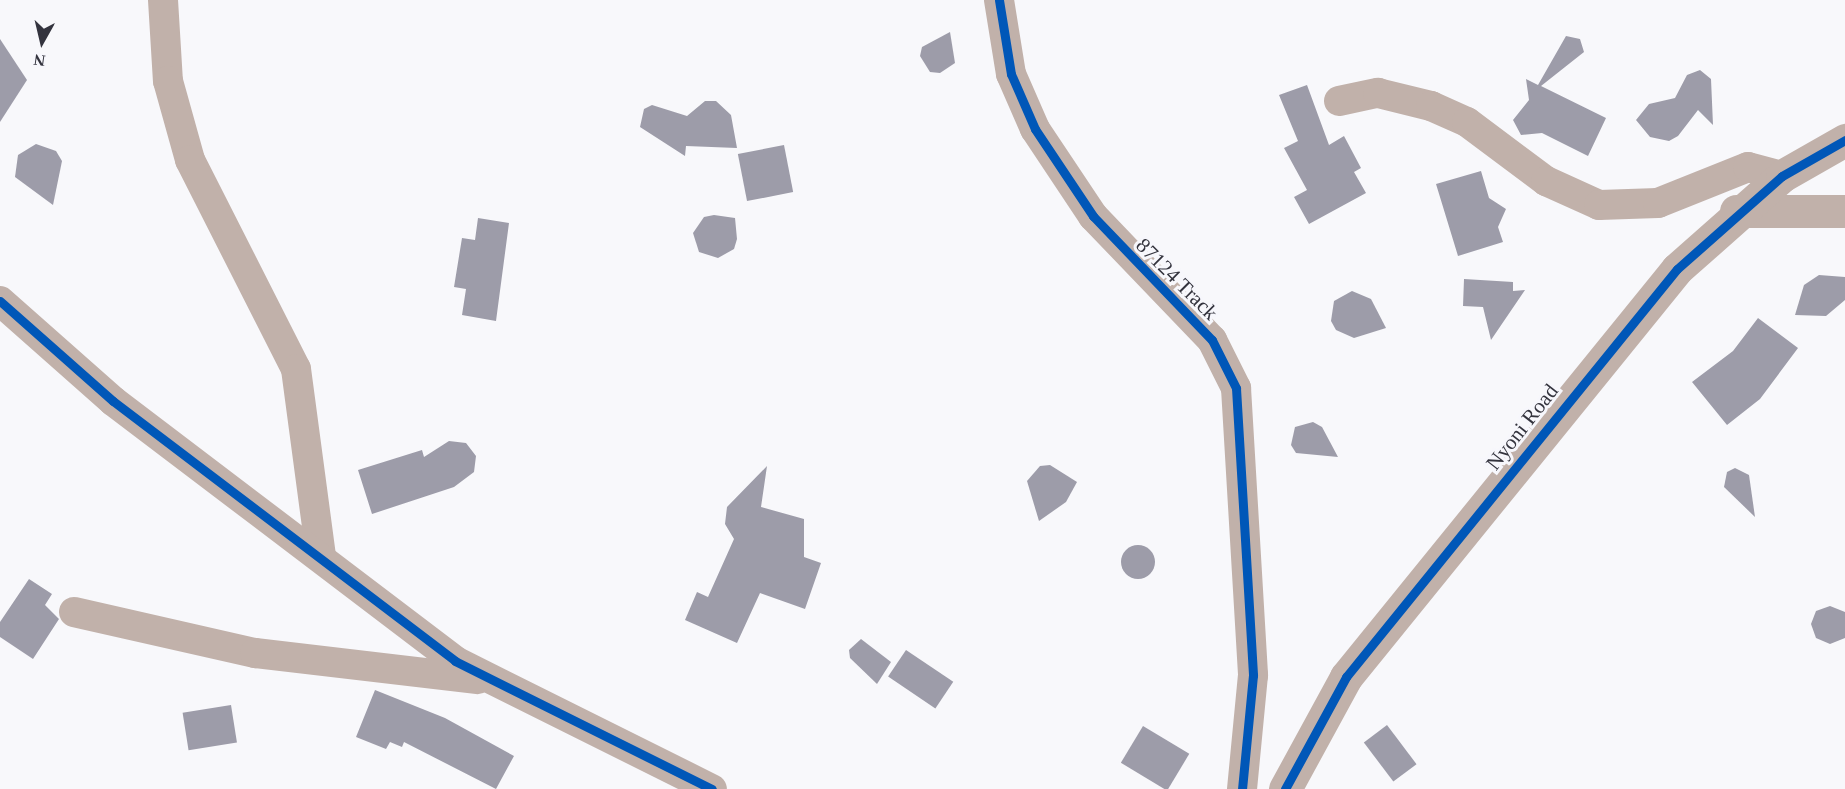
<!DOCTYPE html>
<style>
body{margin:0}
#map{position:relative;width:1845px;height:789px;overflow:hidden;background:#f8f8fb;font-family:"Times New Roman",serif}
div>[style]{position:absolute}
.building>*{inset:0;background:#9d9ca9;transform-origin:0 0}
.round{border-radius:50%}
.minor>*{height:30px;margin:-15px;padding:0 15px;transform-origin:15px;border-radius:15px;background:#c1b1aa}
.tertiary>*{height:33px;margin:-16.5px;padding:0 16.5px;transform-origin:16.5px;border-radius:16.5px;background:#c1b1aa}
.cycleway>*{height:9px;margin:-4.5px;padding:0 4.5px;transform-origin:4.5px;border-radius:4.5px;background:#0057b8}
span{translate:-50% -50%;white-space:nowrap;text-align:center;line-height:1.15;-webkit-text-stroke:6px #f7f7fc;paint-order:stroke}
.street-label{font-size:21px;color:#34343e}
.north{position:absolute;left:12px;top:12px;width:60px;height:60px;-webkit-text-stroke:4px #f7f7fc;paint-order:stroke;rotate:188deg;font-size:16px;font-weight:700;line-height:24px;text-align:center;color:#34343e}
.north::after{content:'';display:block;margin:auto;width:21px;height:27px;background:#34343e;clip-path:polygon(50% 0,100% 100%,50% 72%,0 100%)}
</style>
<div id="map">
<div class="building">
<div style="clip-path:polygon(950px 32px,955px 63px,940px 73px,930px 72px,920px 56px,922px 47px)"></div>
<div style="clip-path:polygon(1566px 36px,1580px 39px,1584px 52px,1541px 86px,1606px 118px,1588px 156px,1542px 133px,1521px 135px,1513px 120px,1529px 100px,1526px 79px,1538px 85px)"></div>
<div style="clip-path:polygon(0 39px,27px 80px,0 122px)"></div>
<div style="clip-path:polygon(1700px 70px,1711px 79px,1713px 125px,1698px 110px,1678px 136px,1669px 141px,1650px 137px,1636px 120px,1649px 104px,1675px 98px,1687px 75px)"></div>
<div style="clip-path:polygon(1307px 85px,1329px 145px,1344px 136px,1361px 168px,1354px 172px,1366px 193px,1309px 224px,1294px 197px,1307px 190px,1284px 148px,1298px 141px,1279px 95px)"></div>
<div style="clip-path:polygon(705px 101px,716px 101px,731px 115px,737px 148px,686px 146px,685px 156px,640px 127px,644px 109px,652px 105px,687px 116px)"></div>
<div style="clip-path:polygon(36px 144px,56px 151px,62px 161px,53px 205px,15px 177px,18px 155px)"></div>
<div style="left:784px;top:145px;width:48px;height:47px;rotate:79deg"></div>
<div style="clip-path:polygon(1481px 171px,1489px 198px,1506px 209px,1498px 227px,1503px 242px,1458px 256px,1436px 184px)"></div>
<div style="clip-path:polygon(714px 215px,735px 218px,737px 239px,734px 249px,718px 258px,699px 252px,693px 233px,704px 217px)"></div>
<div style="clip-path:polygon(478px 218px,509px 223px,496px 321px,462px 315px,466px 289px,454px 287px,462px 238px,475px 240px)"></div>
<div style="clip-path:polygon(1819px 275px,1845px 277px,1845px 300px,1826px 316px,1795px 315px,1804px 285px)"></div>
<div style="clip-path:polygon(1464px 279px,1513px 282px,1513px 291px,1525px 290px,1491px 340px,1483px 307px,1463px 306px)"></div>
<div style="clip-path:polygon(1352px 291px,1371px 299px,1386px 328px,1354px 338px,1336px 330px,1331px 321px,1334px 301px)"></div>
<div style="clip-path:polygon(1758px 318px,1798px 348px,1760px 399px,1727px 425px,1692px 382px,1733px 351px)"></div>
<div style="clip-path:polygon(1313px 422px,1322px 427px,1338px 457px,1296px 453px,1291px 445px,1295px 427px)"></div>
<div style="clip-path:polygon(449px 441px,466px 443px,476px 456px,474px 472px,454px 487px,372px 514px,358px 470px,422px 450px,424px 457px)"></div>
<div style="clip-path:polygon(1050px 465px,1077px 482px,1066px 502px,1039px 521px,1027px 481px,1040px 466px)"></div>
<div style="clip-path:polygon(767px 466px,761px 507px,804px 519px,804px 557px,821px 563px,805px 609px,760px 593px,737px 643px,685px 620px,697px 592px,708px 597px,734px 539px,725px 524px,727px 507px)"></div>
<div style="clip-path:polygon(1735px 468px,1749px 475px,1755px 517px,1724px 487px,1727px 472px)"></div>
<div class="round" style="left:1121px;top:545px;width:34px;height:34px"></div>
<div style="clip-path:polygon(29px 579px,52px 594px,45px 605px,59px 619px,33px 659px,0 637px,0 622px)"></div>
<div style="clip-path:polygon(1830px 606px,1845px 612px,1845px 638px,1830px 644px,1816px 638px,1811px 624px,1816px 611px)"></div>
<div style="clip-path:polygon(861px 639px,891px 662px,877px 684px,850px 658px,849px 650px)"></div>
<div style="left:906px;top:650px;width:57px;height:32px;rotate:34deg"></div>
<div style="clip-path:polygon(375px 690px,445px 718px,514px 756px,496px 789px,404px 742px,402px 747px,390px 742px,386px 749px,356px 737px)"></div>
<div style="left:231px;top:705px;width:38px;height:49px;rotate:81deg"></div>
<div style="left:1387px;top:725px;width:49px;height:29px;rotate:53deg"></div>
<div style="left:1143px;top:726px;width:54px;height:43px;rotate:31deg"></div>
</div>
<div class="minor">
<div style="left:163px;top:0;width:81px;rotate:86.5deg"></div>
<div style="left:168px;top:81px;width:82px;rotate:74.4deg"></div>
<div style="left:190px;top:160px;width:234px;rotate:63.1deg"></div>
<div style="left:296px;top:369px;width:190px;rotate:82.4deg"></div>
<div style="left:999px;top:0;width:75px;rotate:80.8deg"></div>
<div style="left:1011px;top:74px;width:60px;rotate:66.4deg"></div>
<div style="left:1035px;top:129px;width:105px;rotate:56.3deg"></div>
<div style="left:1093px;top:216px;width:172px;rotate:46.2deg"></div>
<div style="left:1212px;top:340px;width:54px;rotate:63.4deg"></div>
<div style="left:1236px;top:388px;width:288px;rotate:86.6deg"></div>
<div style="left:1253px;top:675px;width:115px;rotate:95.5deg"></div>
<div style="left:1339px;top:101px;width:40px;rotate:-12deg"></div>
<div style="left:1378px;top:93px;width:55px;rotate:13.8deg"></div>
<div style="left:1431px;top:106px;width:39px;rotate:24deg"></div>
<div style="left:1467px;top:122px;width:99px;rotate:36.8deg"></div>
<div style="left:1546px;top:181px;width:58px;rotate:24.4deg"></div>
<div style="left:1599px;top:205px;width:59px;rotate:-1.9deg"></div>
<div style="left:1658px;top:203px;width:97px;rotate:-21.8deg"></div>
<div style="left:1748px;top:167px;width:35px;rotate:15deg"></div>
<div style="left:0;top:301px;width:151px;rotate:41.5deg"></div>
<div style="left:113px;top:401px;width:430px;rotate:37.2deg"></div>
<div style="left:455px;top:661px;width:287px;rotate:26.5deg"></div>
<div style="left:74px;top:612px;width:186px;rotate:12.8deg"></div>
<div style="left:255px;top:653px;width:224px;rotate:6.7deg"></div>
</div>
<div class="tertiary">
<div style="left:1736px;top:211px;width:109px"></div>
<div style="left:1285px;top:789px;width:128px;rotate:-61.4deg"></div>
<div style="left:1346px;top:677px;width:525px;rotate:-50.95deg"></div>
<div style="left:1677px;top:269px;width:140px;rotate:-41.5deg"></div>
<div style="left:1782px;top:176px;width:73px;rotate:-29.7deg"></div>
</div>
<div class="cycleway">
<div style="left:999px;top:0;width:75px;rotate:80.8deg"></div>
<div style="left:1011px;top:74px;width:60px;rotate:66.4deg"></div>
<div style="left:1035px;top:129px;width:105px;rotate:56.3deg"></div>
<div style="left:1093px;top:216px;width:172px;rotate:46.2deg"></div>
<div style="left:1212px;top:340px;width:54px;rotate:63.4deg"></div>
<div style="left:1236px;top:388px;width:288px;rotate:86.6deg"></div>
<div style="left:1253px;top:675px;width:115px;rotate:95.5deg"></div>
<div style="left:0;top:301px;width:151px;rotate:41.5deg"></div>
<div style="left:113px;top:401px;width:430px;rotate:37.2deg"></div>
<div style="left:455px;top:661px;width:287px;rotate:26.5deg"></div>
<div style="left:1285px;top:789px;width:128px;rotate:-61.4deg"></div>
<div style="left:1346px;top:677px;width:525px;rotate:-50.95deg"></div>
<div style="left:1677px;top:269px;width:140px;rotate:-41.5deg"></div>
<div style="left:1782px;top:176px;width:73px;rotate:-29.7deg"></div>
</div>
<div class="street-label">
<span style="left:1177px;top:279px;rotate:45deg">87124 Track</span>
<span style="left:1522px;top:427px;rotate:-52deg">Nyoni Road</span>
</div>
<div class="north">N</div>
</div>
